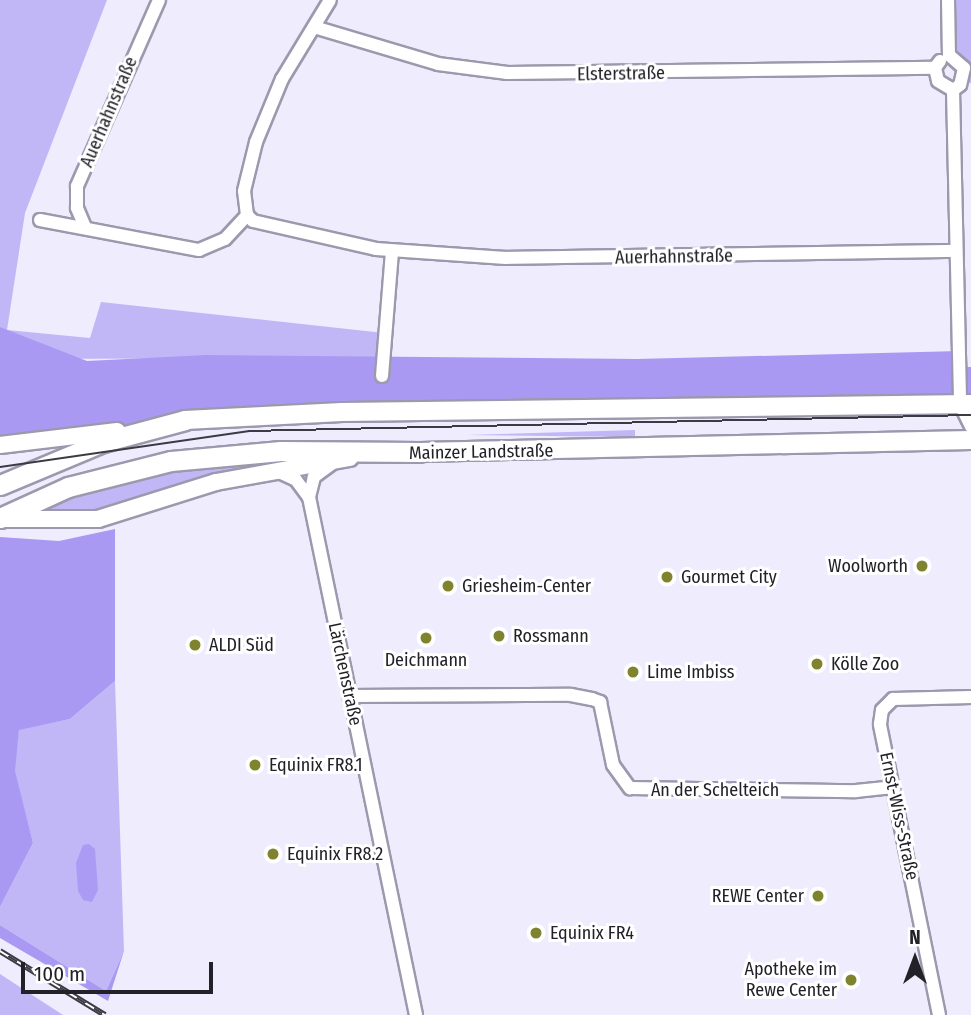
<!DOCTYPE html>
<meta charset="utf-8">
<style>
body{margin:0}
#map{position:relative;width:971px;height:1015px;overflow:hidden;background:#efecfe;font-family:"Fira Sans Condensed",sans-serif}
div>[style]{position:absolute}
.green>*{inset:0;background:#c1b7f7}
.forest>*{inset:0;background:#aa99f3}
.water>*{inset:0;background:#ac9bf5}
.roads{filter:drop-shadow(2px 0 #9c99ad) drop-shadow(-2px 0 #9c99ad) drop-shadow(0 2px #9c99ad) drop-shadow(0 -2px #9c99ad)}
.minor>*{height:12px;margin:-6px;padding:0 6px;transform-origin:6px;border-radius:6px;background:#fff}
.secondary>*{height:16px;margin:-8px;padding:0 8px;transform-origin:8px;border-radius:8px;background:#fff}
.primary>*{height:18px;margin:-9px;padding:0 9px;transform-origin:9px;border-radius:9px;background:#fff}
.trunk>*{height:19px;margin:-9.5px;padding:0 9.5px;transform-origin:9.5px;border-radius:9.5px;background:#fff}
.tram>*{height:2px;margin:-1px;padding:0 1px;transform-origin:1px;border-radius:1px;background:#3c3b44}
.rail>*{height:6px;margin-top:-3px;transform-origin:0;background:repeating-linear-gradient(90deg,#fff 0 10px,#3c3b44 0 20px);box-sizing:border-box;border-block:2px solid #3c3b44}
.dots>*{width:19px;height:19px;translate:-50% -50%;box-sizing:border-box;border:4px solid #fff;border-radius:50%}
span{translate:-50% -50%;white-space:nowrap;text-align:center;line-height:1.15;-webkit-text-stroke:6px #fff;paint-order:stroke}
.street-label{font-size:18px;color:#222128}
.poi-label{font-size:18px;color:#222128}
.right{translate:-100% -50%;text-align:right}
.left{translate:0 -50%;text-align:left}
.north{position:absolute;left:880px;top:924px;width:70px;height:70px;-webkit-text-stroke:5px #fff;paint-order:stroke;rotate:0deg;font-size:19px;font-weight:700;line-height:28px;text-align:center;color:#222128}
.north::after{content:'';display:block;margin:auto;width:24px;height:32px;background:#222128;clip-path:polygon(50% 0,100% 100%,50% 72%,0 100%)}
.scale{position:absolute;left:21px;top:962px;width:192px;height:32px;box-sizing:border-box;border:4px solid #222128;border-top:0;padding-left:9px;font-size:21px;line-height:24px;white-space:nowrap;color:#222128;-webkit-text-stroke:5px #fff;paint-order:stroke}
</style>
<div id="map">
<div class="green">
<div style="clip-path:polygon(0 0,107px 0,25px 213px,7px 330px,90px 338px,101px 302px,393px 334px,384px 358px,3px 359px,0 369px)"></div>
<div style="clip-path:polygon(950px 0,971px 0,971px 83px,963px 83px,952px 54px)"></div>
<div style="clip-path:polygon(635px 430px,635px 437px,467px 435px,534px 433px)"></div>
<div style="clip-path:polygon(270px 459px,272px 462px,95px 511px,21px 513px,116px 481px,189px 467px)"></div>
<div style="clip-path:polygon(115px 681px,124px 951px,106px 991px,0 925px,0 907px,33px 843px,14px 771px,19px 729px,70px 719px)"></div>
<div style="clip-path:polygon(0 974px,63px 1015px,0 1015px)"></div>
</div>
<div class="forest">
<div style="clip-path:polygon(0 327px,87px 361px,206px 355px,637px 359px,960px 351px,960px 367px,971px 367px,971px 404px,342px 412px,0 445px)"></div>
<div style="clip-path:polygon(115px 529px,115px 681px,70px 719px,19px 730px,15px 771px,33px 843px,0 907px,0 537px,59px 541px)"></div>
<div style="clip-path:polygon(0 925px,106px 991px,124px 951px,108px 1001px,0 938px)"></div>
</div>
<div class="water">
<div style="clip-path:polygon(89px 844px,95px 849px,98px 890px,92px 902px,83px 900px,78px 891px,76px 863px,83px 845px)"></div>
</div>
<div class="roads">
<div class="minor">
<div style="left:948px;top:0;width:55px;rotate:89deg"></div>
<div style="left:314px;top:27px;width:129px;rotate:16.6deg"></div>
<div style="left:438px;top:64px;width:70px;rotate:7.4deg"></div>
<div style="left:507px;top:73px;width:428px;rotate:-0.7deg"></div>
<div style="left:949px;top:55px;width:20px;rotate:41deg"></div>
<div style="left:964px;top:68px;width:17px;rotate:103deg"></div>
<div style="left:960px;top:85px;width:9px;rotate:144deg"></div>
<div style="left:940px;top:61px;width:9px;rotate:126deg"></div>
<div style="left:935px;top:68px;width:13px;rotate:77deg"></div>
<div style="left:938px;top:81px;width:17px;rotate:31deg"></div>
<div style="left:953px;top:90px;width:314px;rotate:88.7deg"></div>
<div style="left:960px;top:404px;width:25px;rotate:64deg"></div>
<div style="left:247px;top:215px;width:8px;rotate:45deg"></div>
<div style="left:253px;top:221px;width:126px;rotate:12.8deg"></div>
<div style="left:376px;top:249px;width:130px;rotate:4deg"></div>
<div style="left:506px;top:258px;width:450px;rotate:-0.9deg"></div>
<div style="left:247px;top:215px;width:24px;rotate:-97deg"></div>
<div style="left:244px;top:191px;width:50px;rotate:-76.2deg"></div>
<div style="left:256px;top:142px;width:68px;rotate:-67.6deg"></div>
<div style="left:282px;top:79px;width:92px;rotate:-58.7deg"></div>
<div style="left:40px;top:220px;width:162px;rotate:10.7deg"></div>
<div style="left:199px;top:250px;width:28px;rotate:-23deg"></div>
<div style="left:225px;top:239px;width:33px;rotate:-47deg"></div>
<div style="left:85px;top:227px;width:21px;rotate:-113deg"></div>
<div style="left:77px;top:208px;width:22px;rotate:-90deg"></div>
<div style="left:77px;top:186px;width:203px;rotate:-66.2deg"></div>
<div style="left:382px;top:376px;width:125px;rotate:-85.4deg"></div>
<div style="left:333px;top:463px;width:24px;rotate:144deg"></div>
<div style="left:314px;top:477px;width:21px;rotate:104deg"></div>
<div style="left:309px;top:497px;width:529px;rotate:78.33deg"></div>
<div style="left:277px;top:471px;width:21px;rotate:25deg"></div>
<div style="left:296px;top:480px;width:21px;rotate:53deg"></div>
<div style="left:349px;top:696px;width:222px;rotate:-0.3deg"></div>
<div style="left:571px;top:695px;width:21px;rotate:11deg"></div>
<div style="left:592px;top:699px;width:9px;rotate:21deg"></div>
<div style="left:600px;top:702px;width:64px;rotate:78.3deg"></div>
<div style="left:613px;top:765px;width:29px;rotate:54deg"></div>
<div style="left:630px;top:788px;width:226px;rotate:0.8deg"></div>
<div style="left:856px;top:791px;width:37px;rotate:-6deg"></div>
<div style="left:939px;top:1015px;width:297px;rotate:-101.5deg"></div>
<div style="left:880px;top:724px;width:14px;rotate:-82deg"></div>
<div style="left:882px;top:710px;width:16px;rotate:-45deg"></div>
<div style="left:893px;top:699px;width:78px;rotate:-1.5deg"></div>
</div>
<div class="secondary">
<div style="left:0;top:445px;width:118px;rotate:-6.8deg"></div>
<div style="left:0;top:519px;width:98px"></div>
<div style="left:98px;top:519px;width:124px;rotate:-17.4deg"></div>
<div style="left:216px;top:482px;width:136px;rotate:-10.2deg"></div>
</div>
<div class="primary">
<div style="left:185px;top:420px;width:157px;rotate:-2.9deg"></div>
<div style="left:342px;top:412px;width:629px;rotate:-0.73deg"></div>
<div style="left:420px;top:452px;width:551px;rotate:-1.25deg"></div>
</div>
<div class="trunk">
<div style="left:0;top:485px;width:112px;rotate:-22.7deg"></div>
<div style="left:103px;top:442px;width:85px;rotate:-15deg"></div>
<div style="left:0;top:518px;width:75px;rotate:-24.5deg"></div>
<div style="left:68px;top:487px;width:106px;rotate:-14.2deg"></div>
<div style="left:171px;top:461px;width:110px;rotate:-5.2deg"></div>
<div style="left:281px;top:451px;width:139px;rotate:0.4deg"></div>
</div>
</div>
<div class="tram">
<div style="left:0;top:467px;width:252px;rotate:-8.2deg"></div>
<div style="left:249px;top:431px;width:722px;rotate:-1.27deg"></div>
</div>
<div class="rail">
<div style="left:0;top:951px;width:123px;rotate:31.4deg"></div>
</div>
<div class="dots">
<div style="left:922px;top:566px;background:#7f832e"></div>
<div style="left:667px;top:577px;background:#7f832e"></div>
<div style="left:448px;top:586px;background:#7f832e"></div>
<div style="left:499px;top:636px;background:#7f832e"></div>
<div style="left:426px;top:638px;background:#7f832e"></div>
<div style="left:195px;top:645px;background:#7f832e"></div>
<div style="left:817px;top:664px;background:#7f832e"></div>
<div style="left:633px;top:672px;background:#7f832e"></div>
<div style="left:255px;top:765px;background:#7f832e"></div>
<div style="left:273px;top:854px;background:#7f832e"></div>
<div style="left:818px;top:896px;background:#7f832e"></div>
<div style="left:536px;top:933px;background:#7f832e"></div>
<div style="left:851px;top:980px;background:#7f832e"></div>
</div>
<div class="street-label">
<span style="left:621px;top:74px;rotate:-1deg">Elsterstraße</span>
<span style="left:109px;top:112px;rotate:-67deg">Auerhahnstraße</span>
<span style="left:674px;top:257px;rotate:-1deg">Auerhahnstraße</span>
<span style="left:481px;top:452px;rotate:-1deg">Mainzer Landstraße</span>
<span style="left:345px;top:674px;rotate:78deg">Lärchenstraße</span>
<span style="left:715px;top:790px">An der Schelteich</span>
<span style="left:899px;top:816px;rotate:78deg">Ernst-Wiss-Straße</span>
</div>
<div class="poi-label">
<span class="right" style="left:908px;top:566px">Woolworth</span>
<span class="left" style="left:681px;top:577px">Gourmet City</span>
<span class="left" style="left:462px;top:586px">Griesheim-Center</span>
<span class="left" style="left:513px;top:636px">Rossmann</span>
<span class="left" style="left:209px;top:645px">ALDI Süd</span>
<span style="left:426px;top:660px">Deichmann</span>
<span class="left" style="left:831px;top:664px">Kölle Zoo</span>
<span class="left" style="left:647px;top:672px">Lime Imbiss</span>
<span class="left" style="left:269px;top:765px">Equinix FR8.1</span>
<span class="left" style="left:287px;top:854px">Equinix FR8.2</span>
<span class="right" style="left:804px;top:896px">REWE Center</span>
<span class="left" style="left:550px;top:933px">Equinix FR4</span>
<span class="right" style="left:837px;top:980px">Apotheke im<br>Rewe Center</span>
</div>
<div class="north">N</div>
<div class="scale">100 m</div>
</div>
